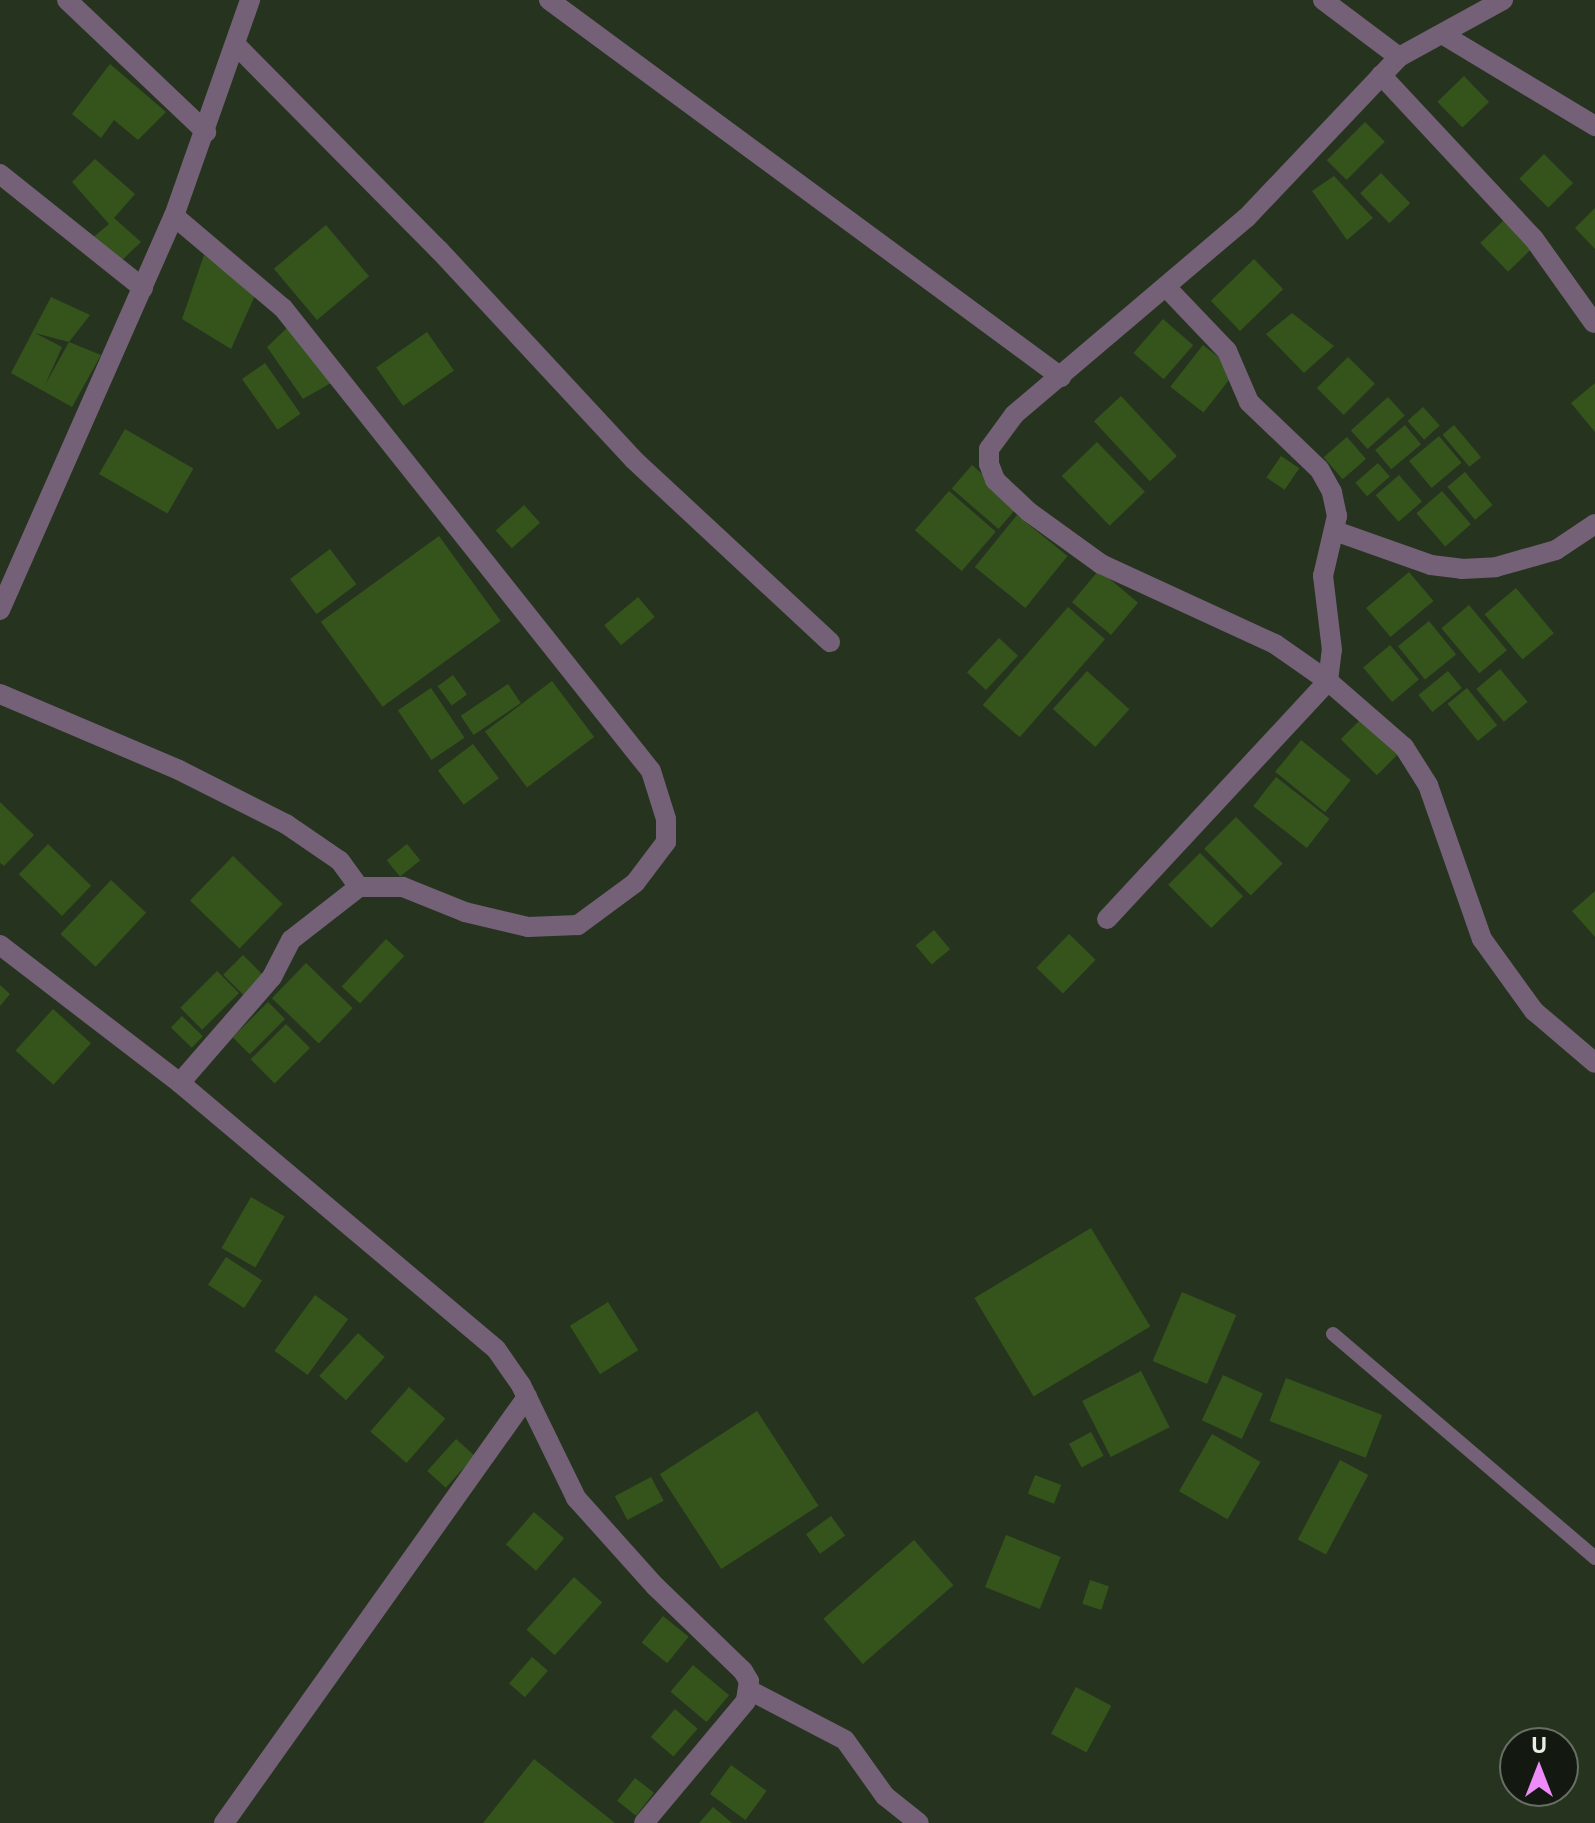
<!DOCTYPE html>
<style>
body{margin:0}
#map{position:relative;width:1595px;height:1823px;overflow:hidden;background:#26331f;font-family:"Public Sans",sans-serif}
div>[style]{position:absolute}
.building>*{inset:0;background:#34541c;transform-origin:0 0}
.lane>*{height:14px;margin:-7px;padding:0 7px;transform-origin:7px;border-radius:7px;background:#756177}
.street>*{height:20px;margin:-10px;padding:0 10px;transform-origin:10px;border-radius:10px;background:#756177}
span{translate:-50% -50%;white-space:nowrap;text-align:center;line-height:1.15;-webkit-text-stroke:6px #131910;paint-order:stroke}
.north{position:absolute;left:1499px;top:1727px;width:80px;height:80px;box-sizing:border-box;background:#131910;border:2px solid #676f64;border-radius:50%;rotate:0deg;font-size:22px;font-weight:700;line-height:32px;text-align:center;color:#e6efe2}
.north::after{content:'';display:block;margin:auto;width:28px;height:36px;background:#ed8cf9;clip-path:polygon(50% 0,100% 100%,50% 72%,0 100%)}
</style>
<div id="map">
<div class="building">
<div style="clip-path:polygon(110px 64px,166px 112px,138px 140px,114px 120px,101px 138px,72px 114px)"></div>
<div style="left:1464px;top:76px;width:36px;height:37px;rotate:46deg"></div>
<div style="left:1365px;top:122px;width:28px;height:54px;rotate:45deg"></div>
<div style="left:1544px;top:154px;width:41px;height:35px;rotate:45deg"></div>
<div style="clip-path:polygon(95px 159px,135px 194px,114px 218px,141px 242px,116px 266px,90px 240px,109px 224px,72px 182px)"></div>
<div style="left:1381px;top:173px;width:42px;height:29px;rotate:46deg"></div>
<div style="clip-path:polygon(1334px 176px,1373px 218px,1347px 240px,1312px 191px)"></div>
<div style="clip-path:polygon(1595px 208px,1595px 249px,1575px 228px)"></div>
<div style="left:1504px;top:220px;width:40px;height:33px;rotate:46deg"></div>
<div style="left:326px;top:225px;width:67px;height:68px;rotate:50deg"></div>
<div style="clip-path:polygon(204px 255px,257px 291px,231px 349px,182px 319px)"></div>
<div style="left:1254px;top:259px;width:42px;height:60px;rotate:46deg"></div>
<div style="clip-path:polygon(51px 297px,90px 315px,69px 342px,35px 333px,62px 347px,45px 385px,69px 342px,101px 355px,72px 407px,11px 373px)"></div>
<div style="clip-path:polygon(1292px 313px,1334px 346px,1304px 373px,1266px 334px)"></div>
<div style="left:1163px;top:319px;width:40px;height:45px;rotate:41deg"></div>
<div style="clip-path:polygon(289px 326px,331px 383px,303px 399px,267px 347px)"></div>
<div style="left:427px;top:332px;width:47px;height:62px;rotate:55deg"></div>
<div style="left:1203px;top:345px;width:42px;height:53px;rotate:38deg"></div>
<div style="left:1348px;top:357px;width:38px;height:44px;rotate:45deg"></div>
<div style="left:265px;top:363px;width:62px;height:28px;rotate:55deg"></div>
<div style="clip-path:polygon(1595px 383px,1595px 432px,1571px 403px)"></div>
<div style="left:1121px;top:396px;width:82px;height:37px;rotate:47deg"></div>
<div style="left:1388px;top:397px;width:25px;height:50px;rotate:48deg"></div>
<div style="left:1423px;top:407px;width:25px;height:21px;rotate:48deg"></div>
<div style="left:1405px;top:425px;width:25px;height:39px;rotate:50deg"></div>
<div style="left:1454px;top:425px;width:42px;height:15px;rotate:50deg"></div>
<div style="left:125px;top:429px;width:79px;height:52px;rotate:30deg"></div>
<div style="left:1439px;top:436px;width:35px;height:39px;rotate:50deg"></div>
<div style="left:1347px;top:437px;width:29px;height:31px;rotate:49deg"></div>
<div style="left:1097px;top:442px;width:69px;height:49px;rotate:46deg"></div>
<div style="left:1281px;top:456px;width:22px;height:26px;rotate:34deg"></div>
<div style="left:1378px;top:463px;width:18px;height:30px;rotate:49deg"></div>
<div style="left:972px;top:465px;width:62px;height:31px;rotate:41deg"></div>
<div style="left:1465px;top:472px;width:43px;height:23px;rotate:50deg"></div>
<div style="left:1399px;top:475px;width:35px;height:31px;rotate:49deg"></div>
<div style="left:949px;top:491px;width:62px;height:52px;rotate:41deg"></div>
<div style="left:1442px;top:491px;width:44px;height:34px;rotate:49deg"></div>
<div style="left:524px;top:505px;width:24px;height:38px;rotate:48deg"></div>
<div style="left:1017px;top:515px;width:65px;height:67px;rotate:39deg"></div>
<div style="left:439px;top:536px;width:105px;height:146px;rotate:54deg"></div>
<div style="left:330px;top:549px;width:44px;height:50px;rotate:53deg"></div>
<div style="left:1099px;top:570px;width:51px;height:42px;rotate:40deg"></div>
<div style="left:1409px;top:572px;width:38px;height:56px;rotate:50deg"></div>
<div style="left:1516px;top:588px;width:59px;height:41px;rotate:50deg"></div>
<div style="left:638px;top:597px;width:26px;height:44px;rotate:50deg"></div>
<div style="left:1469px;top:605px;width:59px;height:36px;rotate:50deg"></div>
<div style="left:1068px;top:607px;width:49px;height:130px;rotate:41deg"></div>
<div style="left:1429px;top:621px;width:43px;height:40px;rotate:51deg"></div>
<div style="left:999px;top:638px;width:26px;height:47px;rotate:43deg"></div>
<div style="left:1390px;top:645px;width:45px;height:35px;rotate:50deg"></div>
<div style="left:1500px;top:669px;width:43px;height:31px;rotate:50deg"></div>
<div style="left:1087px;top:671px;width:57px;height:51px;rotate:42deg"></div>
<div style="left:1448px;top:671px;width:22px;height:38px;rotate:51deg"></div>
<div style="left:453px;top:675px;width:24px;height:19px;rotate:54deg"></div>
<div style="left:552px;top:681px;width:70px;height:84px;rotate:53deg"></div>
<div style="left:508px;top:684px;width:23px;height:57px;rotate:56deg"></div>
<div style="left:431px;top:688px;width:60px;height:40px;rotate:56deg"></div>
<div style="left:1467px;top:688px;width:48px;height:25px;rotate:51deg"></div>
<div style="left:1362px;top:718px;width:51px;height:30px;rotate:45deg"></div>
<div style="left:1301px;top:740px;width:64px;height:41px;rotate:39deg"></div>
<div style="left:473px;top:744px;width:43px;height:44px;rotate:53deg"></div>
<div style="left:1276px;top:777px;width:68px;height:37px;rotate:38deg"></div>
<div style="clip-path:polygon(0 802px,34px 835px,4px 866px,0 863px)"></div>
<div style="left:1236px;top:817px;width:66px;height:45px;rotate:45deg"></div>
<div style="left:48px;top:844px;width:60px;height:42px;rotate:44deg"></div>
<div style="left:407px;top:844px;width:21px;height:26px;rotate:51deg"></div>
<div style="left:1200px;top:853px;width:61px;height:45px;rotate:45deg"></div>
<div style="left:233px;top:856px;width:69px;height:62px;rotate:44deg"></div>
<div style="left:111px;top:880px;width:48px;height:74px;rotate:43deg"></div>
<div style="clip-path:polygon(1595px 891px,1595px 937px,1572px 911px)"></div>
<div style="left:934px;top:930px;width:25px;height:24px;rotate:50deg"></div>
<div style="left:1069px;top:934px;width:37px;height:47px;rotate:44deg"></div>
<div style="left:386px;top:939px;width:25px;height:65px;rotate:43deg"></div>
<div style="left:243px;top:955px;width:30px;height:28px;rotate:45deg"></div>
<div style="left:306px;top:963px;width:65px;height:49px;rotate:44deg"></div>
<div style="left:217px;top:971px;width:31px;height:52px;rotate:45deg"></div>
<div style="clip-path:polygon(0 985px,10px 994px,0 1006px)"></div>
<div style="left:268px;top:1002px;width:24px;height:50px;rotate:45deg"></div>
<div style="left:53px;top:1009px;width:51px;height:56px;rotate:42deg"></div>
<div style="left:182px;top:1016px;width:29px;height:16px;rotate:44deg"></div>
<div style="left:286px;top:1024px;width:34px;height:50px;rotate:45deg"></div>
<div style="left:251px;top:1197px;width:39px;height:59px;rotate:30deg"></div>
<div style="left:1091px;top:1228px;width:115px;height:136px;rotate:59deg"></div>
<div style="left:226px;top:1257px;width:43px;height:33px;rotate:33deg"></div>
<div style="left:1182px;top:1292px;width:59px;height:75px;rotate:23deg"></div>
<div style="left:315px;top:1295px;width:41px;height:69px;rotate:36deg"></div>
<div style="left:608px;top:1302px;width:57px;height:45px;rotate:58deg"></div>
<div style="left:358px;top:1333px;width:36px;height:58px;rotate:42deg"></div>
<div style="left:1141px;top:1371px;width:63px;height:66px;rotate:63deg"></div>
<div style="left:1223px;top:1375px;width:44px;height:50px;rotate:25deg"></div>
<div style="left:1286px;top:1378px;width:103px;height:46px;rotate:21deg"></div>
<div style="left:409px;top:1387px;width:48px;height:59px;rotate:41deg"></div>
<div style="left:757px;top:1411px;width:113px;height:116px;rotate:57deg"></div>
<div style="left:1091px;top:1432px;width:27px;height:25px;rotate:62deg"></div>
<div style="left:1212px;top:1434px;width:56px;height:66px;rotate:30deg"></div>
<div style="left:456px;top:1439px;width:25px;height:43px;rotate:42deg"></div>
<div style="left:1340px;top:1460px;width:32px;height:90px;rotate:28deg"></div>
<div style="left:1035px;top:1475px;width:28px;height:20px;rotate:21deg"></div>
<div style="left:651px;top:1477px;width:27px;height:41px;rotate:62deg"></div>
<div style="left:534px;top:1512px;width:40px;height:43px;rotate:41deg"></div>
<div style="left:831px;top:1516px;width:24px;height:31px;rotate:54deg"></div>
<div style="left:1006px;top:1535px;width:59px;height:56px;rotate:22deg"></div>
<div style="left:914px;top:1540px;width:60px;height:120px;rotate:49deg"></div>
<div style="left:574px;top:1577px;width:38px;height:71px;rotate:42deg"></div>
<div style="left:1090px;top:1580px;width:20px;height:25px;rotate:18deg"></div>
<div style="left:663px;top:1616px;width:33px;height:34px;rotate:39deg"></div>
<div style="left:532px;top:1657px;width:21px;height:35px;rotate:41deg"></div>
<div style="left:693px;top:1665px;width:47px;height:35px;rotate:40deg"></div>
<div style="left:1076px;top:1687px;width:40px;height:53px;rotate:28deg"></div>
<div style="left:675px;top:1709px;width:30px;height:37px;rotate:41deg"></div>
<div style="clip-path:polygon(534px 1759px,615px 1823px,483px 1823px)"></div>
<div style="left:731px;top:1765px;width:44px;height:36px;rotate:36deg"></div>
<div style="left:635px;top:1778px;width:24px;height:29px;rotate:38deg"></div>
<div style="clip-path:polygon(713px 1807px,732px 1823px,699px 1823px)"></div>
</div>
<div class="lane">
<div style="left:1333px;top:1334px;width:345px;rotate:40.5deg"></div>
</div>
<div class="street">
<div style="left:67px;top:0;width:192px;rotate:43.5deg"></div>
<div style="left:549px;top:0;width:636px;rotate:36.37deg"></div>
<div style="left:1323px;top:0;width:95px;rotate:36.9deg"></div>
<div style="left:1503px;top:0;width:119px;rotate:151.3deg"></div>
<div style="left:1399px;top:57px;width:222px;rotate:133.5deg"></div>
<div style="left:1246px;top:218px;width:304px;rotate:139.7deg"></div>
<div style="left:1014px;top:415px;width:42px;rotate:126.3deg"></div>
<div style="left:989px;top:449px;width:15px;rotate:90deg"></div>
<div style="left:989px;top:464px;width:17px;rotate:69deg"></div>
<div style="left:995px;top:480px;width:47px;rotate:43.3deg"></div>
<div style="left:1029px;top:512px;width:89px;rotate:35.8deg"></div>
<div style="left:1101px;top:564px;width:192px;rotate:24.7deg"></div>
<div style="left:1275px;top:644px;width:65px;rotate:34.9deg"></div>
<div style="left:1328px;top:681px;width:101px;rotate:41deg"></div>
<div style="left:1404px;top:747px;width:45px;rotate:57.7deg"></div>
<div style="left:1428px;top:785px;width:163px;rotate:70.7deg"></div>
<div style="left:1482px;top:939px;width:89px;rotate:54.2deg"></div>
<div style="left:1534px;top:1011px;width:80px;rotate:40.4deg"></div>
<div style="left:1442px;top:34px;width:179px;rotate:31deg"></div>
<div style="left:236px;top:45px;width:289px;rotate:45.3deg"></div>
<div style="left:439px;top:250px;width:285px;rotate:47.1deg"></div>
<div style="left:633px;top:459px;width:269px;rotate:42.9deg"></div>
<div style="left:1381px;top:75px;width:224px;rotate:47deg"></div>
<div style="left:1534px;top:239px;width:103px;rotate:54.5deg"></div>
<div style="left:0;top:174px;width:183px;rotate:38.6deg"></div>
<div style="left:174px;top:216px;width:143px;rotate:40.2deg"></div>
<div style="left:283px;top:308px;width:591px;rotate:51.52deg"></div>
<div style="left:651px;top:771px;width:50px;rotate:72.6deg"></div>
<div style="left:666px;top:819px;width:23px;rotate:90deg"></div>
<div style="left:666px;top:842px;width:51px;rotate:127.1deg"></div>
<div style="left:635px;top:883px;width:71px;rotate:143.6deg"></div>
<div style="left:578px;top:925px;width:50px;rotate:177.7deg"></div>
<div style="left:528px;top:927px;width:65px;rotate:-166.6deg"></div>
<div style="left:465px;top:912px;width:67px;rotate:-158deg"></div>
<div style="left:403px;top:887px;width:44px;rotate:180deg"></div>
<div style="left:359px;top:887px;width:86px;rotate:142.1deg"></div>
<div style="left:291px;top:940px;width:42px;rotate:117.2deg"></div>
<div style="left:272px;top:977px;width:140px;rotate:131deg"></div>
<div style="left:1335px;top:531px;width:102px;rotate:19.5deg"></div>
<div style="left:1431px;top:565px;width:31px;rotate:7deg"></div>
<div style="left:1462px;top:569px;width:34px;rotate:-3deg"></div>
<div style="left:1496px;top:567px;width:62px;rotate:-15.8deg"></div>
<div style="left:1556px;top:550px;width:47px;rotate:-33.7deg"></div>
<div style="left:0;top:610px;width:431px;rotate:-66.2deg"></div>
<div style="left:174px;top:216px;width:229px;rotate:-70.6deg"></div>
<div style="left:0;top:694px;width:194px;rotate:23deg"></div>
<div style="left:179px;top:770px;width:120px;rotate:26.8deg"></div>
<div style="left:286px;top:824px;width:65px;rotate:34.4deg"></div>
<div style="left:340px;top:861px;width:32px;rotate:54deg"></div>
<div style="left:1107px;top:919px;width:325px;rotate:-47.1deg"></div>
<div style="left:1328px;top:681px;width:31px;rotate:-83deg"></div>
<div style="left:1332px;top:650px;width:75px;rotate:-96.9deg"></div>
<div style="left:1323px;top:576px;width:62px;rotate:-76.9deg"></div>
<div style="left:1337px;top:516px;width:25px;rotate:-102deg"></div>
<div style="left:1332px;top:492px;width:26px;rotate:-119deg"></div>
<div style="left:1319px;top:469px;width:97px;rotate:-136.3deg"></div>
<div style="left:1249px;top:402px;width:56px;rotate:-113.3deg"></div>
<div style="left:1227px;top:351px;width:88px;rotate:-133.6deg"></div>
<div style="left:0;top:945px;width:227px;rotate:37.5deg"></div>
<div style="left:180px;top:1083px;width:413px;rotate:40.1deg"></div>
<div style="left:496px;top:1349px;width:44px;rotate:55.2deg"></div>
<div style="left:521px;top:1385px;width:126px;rotate:64deg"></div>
<div style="left:576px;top:1498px;width:118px;rotate:48.1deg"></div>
<div style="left:655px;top:1586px;width:122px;rotate:44deg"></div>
<div style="left:743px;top:1671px;width:12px;rotate:59deg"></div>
<div style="left:749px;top:1681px;width:20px;rotate:99deg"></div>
<div style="left:746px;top:1701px;width:159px;rotate:129.9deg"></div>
<div style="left:749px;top:1690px;width:108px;rotate:27.5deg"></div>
<div style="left:845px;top:1740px;width:69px;rotate:54.5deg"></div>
<div style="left:885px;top:1796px;width:43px;rotate:38.5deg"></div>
<div style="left:224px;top:1823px;width:523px;rotate:-54.58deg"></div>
</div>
<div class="north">U</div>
</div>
